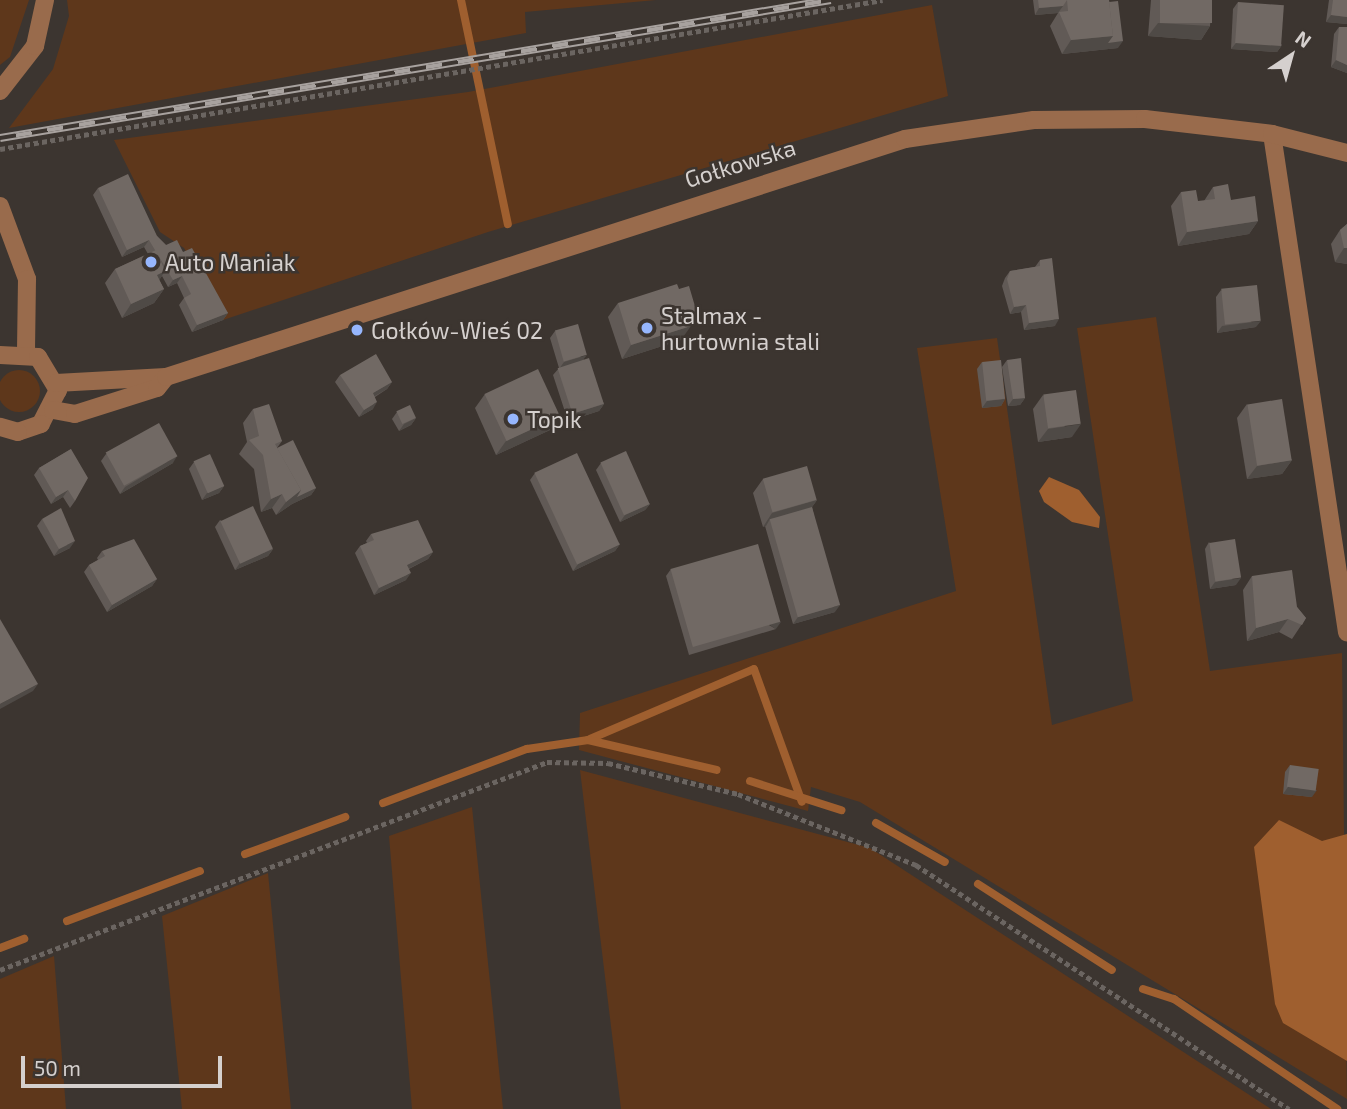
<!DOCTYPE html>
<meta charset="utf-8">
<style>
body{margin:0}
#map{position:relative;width:1347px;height:1109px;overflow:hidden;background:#3c3530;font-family:"Exo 2",sans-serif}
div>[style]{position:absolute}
.green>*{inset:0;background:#5e371b}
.round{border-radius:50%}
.water>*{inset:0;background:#9f5f2f}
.stream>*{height:8px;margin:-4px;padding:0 4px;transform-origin:4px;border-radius:4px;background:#9f5f2f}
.path>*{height:4.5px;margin-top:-2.25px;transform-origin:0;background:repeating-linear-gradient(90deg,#6b6561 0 5px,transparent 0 8.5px)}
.minor>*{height:18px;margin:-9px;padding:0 9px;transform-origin:9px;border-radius:9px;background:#996b4c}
.rail>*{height:8px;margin-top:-4px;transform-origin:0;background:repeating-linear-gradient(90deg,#3c3530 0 16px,#a8a29f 0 32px);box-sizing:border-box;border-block:2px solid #a8a29f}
.wall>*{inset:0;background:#615a56}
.shaded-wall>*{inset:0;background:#4f4a46;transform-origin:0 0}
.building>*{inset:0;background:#716964;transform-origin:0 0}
.dots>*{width:19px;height:19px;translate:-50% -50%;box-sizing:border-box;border:4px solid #3c3530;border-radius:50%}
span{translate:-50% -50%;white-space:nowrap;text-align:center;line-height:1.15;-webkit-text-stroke:5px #3c3530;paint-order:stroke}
.street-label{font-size:23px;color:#d5d0ce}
.poi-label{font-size:23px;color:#d5d0ce}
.left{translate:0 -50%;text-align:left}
.north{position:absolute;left:1256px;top:21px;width:70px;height:70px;-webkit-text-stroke:5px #3c3530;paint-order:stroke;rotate:36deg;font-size:19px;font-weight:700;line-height:28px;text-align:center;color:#d5d0ce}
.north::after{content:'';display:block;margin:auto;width:24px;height:32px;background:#d5d0ce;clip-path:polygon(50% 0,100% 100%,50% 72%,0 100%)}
.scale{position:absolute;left:21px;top:1056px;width:201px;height:32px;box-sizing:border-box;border:4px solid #d5d0ce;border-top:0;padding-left:9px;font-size:21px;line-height:24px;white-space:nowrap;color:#d5d0ce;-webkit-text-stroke:5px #3c3530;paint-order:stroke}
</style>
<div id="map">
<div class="green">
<div style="clip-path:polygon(0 0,29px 0,10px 57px,0 65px)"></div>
<div style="clip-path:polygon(67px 0,656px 0,525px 12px,526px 33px,9px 128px,53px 69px,69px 16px)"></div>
<div style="clip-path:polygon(932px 5px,948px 96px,488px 232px,223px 320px,184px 248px,160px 232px,114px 140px,468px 92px)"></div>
<div style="clip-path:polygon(1156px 317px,1210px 671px,1342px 653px,1347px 1099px,860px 802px,811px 787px,808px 811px,579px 750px,580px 713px,956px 591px,917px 348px,997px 338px,1052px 725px,1133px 701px,1077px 328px)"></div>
<div class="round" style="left:-2px;top:370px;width:42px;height:42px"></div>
<div style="clip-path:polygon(580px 770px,870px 848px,1271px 1109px,621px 1109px)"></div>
<div style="clip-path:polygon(472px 807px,503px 1109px,412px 1109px,389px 836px)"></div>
<div style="clip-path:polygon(268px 873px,291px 1109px,182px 1109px,162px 916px)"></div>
<div style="clip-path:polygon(54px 956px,66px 1109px,0 1109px,0 979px)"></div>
</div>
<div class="water">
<div style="clip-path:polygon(1049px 477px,1079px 490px,1100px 517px,1099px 528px,1072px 522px,1044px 502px,1039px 491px)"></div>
<div style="clip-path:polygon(1279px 820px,1322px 841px,1347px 834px,1347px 1061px,1283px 1023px,1275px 1004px,1254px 847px)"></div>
</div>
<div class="stream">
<div style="left:461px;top:0;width:229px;rotate:78.2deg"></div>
<div style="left:590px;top:739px;width:178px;rotate:-23.1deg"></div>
<div style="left:754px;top:669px;width:141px;rotate:70.2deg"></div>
<div style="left:750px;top:781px;width:96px;rotate:17.7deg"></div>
<div style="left:383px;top:803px;width:154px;rotate:-20.6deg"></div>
<div style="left:527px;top:749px;width:62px;rotate:-8.4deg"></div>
<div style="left:588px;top:740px;width:132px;rotate:13.1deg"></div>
<div style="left:876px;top:823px;width:79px;rotate:29.5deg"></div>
<div style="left:245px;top:854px;width:107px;rotate:-20.3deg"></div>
<div style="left:978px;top:884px;width:159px;rotate:32.7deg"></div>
<div style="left:67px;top:921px;width:142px;rotate:-20.6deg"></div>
<div style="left:0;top:948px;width:26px;rotate:-21deg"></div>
<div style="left:1143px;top:989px;width:33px;rotate:18deg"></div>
<div style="left:1174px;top:999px;width:197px;rotate:34deg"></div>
</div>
<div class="path">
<div style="left:0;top:149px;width:895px;rotate:-9.58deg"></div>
<div style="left:0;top:970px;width:585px;rotate:-20.82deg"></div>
<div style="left:547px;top:762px;width:61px;rotate:0.9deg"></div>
<div style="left:608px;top:763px;width:134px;rotate:13.4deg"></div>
<div style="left:738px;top:794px;width:192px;rotate:21.7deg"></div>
<div style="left:916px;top:865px;width:446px;rotate:33.2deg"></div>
</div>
<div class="minor">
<div style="left:0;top:91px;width:57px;rotate:-52.1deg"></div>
<div style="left:35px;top:46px;width:47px;rotate:-77.7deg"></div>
<div style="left:1272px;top:134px;width:504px;rotate:81.44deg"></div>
<div style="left:0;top:206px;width:78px;rotate:69.7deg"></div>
<div style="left:27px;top:279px;width:73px;rotate:90.8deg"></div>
<div style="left:0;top:355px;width:38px;rotate:3deg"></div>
<div style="left:38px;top:357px;width:39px;rotate:59deg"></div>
<div style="left:58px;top:390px;width:38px;rotate:117deg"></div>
<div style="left:41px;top:424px;width:24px;rotate:161deg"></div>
<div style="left:18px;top:432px;width:19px;rotate:-164deg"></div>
<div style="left:56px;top:383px;width:110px;rotate:-3.1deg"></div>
<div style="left:53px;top:410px;width:22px;rotate:10deg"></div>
<div style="left:75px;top:414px;width:86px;rotate:-17.6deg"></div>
<div style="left:157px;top:388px;width:14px;rotate:-51deg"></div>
<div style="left:166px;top:377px;width:776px;rotate:-17.85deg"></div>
<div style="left:905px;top:139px;width:130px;rotate:-8.4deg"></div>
<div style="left:1034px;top:120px;width:111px;rotate:-0.5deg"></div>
<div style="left:1145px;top:119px;width:128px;rotate:6.7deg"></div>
<div style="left:1272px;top:134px;width:77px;rotate:14.2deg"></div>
</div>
<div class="rail">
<div style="left:0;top:138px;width:842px;rotate:-9.43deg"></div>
</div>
<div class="wall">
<div style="clip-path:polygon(1033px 0,1109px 0,1118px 48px,1062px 54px,1050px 26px,1058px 13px,1035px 15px)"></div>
<div style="clip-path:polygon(1151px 0,1212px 0,1210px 26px,1201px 40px,1148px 36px)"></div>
<div style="clip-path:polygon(1329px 0,1347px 0,1347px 24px,1326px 22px)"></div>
<div style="clip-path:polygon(1238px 2px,1282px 45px,1277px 52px,1231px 49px,1233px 9px)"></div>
<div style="clip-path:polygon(1339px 27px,1347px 27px,1347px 73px,1331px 67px,1334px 34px)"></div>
<div style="clip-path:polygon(1213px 187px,1258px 221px,1249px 234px,1178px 246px,1171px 206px,1181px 192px,1198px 201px,1204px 201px)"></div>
<div style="clip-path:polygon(98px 188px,157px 236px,166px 245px,183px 252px,228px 313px,223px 320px,192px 332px,179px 305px,184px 298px,177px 283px,168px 287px,162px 276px,159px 280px,164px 289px,154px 303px,122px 318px,105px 283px,115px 269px,148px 254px,144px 247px,122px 257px,93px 195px)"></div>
<div style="clip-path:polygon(1347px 224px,1347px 264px,1335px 262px,1331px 244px,1340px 230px)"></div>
<div style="clip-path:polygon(1040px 260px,1055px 326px,1024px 330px,1021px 312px,1010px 314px,1002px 286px,1005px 278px,1010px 271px,1035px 267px)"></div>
<div style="clip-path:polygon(1221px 290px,1256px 327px,1217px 333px,1216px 297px)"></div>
<div style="clip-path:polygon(618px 303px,690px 323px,681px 340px,622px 359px,608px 317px)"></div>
<div style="clip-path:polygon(555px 331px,584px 360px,604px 404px,599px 411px,568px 421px,553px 375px,559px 368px,550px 338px)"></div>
<div style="clip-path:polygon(1007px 360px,1025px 398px,1020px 405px,1008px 406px,1002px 367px)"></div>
<div style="clip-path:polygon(982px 362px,1005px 399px,1001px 406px,982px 408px,977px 369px)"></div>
<div style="clip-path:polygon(340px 375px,392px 382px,387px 389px,375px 397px,373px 409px,359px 417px,335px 382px)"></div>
<div style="clip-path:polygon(485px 394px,560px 416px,550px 430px,496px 455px,475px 408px)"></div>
<div style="clip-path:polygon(1043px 395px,1072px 437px,1038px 442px,1033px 409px)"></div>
<div style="clip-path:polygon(1247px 404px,1292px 460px,1282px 474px,1247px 479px,1237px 418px)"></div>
<div style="clip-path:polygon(253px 409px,282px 441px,277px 448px,316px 488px,311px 495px,292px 504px,276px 515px,272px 508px,261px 512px,254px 469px,239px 454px,247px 442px,243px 423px)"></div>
<div style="clip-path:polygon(397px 412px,416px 418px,411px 425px,399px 431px,392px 419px)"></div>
<div style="clip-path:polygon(71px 449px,75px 501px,70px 508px,63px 497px,51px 504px,34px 475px,39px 468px)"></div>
<div style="clip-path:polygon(106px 454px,173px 463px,120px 494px,101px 461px)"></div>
<div style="clip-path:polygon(194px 462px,224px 486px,219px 493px,202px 500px,189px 469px)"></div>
<div style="clip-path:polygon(601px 463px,650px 504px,645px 510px,620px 522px,596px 470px)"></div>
<div style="clip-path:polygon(535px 473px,620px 544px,615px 551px,573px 571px,530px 480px)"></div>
<div style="clip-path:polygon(763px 479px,817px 500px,812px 507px,835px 612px,793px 624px,765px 526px,763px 527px,753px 493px)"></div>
<div style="clip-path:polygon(42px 519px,70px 548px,54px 556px,37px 526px)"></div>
<div style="clip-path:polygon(220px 520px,273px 549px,268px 556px,235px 570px,215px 527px)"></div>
<div style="clip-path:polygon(371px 534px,433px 552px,428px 559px,409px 569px,406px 580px,374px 595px,355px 553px,360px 546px,367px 543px,366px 541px)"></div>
<div style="clip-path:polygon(1209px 542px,1236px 585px,1210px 589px,1205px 549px)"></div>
<div style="clip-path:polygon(102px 551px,157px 579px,152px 586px,107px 612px,84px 572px,89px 565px,98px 560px,97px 558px)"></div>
<div style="clip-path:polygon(671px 569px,776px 629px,689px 655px,666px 576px)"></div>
<div style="clip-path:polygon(1252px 576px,1297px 607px,1306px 618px,1292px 639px,1279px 632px,1247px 641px,1243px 590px)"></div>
<div style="clip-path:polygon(1290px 765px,1312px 797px,1283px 794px,1285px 772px)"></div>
</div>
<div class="shaded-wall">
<div style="clip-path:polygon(1063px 6px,1058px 13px,1035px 15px,1039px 8px)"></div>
<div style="clip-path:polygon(1331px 15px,1347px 17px,1347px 24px,1326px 22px)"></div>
<div style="clip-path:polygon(1158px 23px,1210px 26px,1201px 40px,1148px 36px)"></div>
<div style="clip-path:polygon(1113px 36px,1123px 41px,1118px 48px,1062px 54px,1071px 40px)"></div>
<div style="clip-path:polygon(1236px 43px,1282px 45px,1277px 52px,1231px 49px)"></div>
<div style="clip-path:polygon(1336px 60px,1347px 65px,1347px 73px,1331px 67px)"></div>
<div style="clip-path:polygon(1258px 221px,1249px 234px,1178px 246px,1187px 232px)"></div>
<div style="clip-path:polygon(149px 240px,144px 247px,122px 257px,127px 250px)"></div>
<div style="clip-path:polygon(1344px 248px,1347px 248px,1347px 264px,1335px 262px)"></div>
<div style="clip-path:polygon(165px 271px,156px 285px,157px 275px)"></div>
<div style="clip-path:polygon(182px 276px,177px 283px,168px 287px,173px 280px)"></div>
<div style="clip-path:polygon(164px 289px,154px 303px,122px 318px,131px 304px)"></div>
<div style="clip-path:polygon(1026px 305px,1021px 312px,1010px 314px,1014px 307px)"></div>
<div style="clip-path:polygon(228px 313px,223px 320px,192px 332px,197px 325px)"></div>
<div style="clip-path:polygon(697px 313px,687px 326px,687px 316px)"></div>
<div style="clip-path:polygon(1059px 319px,1055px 326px,1024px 330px,1029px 323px)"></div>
<div style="clip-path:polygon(1261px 321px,1256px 327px,1217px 333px,1222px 326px)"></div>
<div style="clip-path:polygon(691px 326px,681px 340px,622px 359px,631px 345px)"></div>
<div style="clip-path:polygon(587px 355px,582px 361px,559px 369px,564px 362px)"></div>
<div style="clip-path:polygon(392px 382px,387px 389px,368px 400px,373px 393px)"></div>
<div style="clip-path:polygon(1025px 398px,1020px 405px,1008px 406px,1013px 399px)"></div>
<div style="clip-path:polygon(1005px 399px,1001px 406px,982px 408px,987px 401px)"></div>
<div style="clip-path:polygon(377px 402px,373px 409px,359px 417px,364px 410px)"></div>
<div style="clip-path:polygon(604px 404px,599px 411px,568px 421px,572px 414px)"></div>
<div style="clip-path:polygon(560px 416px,550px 430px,496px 455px,506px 441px)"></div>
<div style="clip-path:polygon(416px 418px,411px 425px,399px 431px,404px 424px)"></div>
<div style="clip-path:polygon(1081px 424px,1072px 437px,1038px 442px,1048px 429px)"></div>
<div style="clip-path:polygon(177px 456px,173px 463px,120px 494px,125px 487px)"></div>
<div style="clip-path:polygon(1292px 460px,1282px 474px,1247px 479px,1257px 466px)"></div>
<div style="clip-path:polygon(224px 486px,219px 493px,202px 500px,207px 493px)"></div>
<div style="clip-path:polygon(316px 488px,311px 495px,292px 504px,276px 515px,286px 502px,301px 490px)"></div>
<div style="clip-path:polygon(68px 490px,63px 497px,51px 504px,56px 497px)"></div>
<div style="clip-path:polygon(282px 494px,272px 508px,261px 512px,271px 499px)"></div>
<div style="clip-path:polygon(817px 500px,807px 514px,770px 519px,766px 526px,763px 527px,772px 513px)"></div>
<div style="clip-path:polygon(650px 504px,645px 510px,620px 522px,625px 515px)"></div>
<div style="clip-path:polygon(75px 541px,70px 548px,54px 556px,59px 549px)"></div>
<div style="clip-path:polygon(620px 544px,615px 551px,573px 571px,578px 564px)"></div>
<div style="clip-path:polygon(273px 549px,268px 556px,235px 570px,240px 563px)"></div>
<div style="clip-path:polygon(433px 552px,428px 559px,402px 572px,407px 565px)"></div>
<div style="clip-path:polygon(411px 573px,406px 580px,374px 595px,379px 588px)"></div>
<div style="clip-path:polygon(1241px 578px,1236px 585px,1210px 589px,1215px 582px)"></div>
<div style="clip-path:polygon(157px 579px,152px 586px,107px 612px,112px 605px)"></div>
<div style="clip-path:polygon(840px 605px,835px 612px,793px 624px,798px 617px)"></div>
<div style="clip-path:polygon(1288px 619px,1279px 632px,1247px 641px,1256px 628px)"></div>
<div style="left:781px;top:622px;width:9px;height:91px;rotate:126deg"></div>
<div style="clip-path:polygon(38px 684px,33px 691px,0 709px,0 704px)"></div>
<div style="clip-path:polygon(1288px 787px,1317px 790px,1312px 797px,1283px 794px)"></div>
</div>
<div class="building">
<div style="clip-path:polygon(1038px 0,1069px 0,1067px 0,1063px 6px,1039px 8px)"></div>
<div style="clip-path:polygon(1067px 0,1109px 0,1113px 36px,1071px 40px,1059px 12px,1068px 11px)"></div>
<div style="left:1160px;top:0;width:52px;height:23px"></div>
<div style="clip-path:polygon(1333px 0,1347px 0,1347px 17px,1331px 15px)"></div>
<div style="clip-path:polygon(1118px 1px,1123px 41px,1108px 43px,1113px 36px,1109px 2px)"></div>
<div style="left:1238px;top:2px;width:46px;height:41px;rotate:4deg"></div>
<div style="clip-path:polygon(1339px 27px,1347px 27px,1347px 65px,1336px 60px)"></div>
<div style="clip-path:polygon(128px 174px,157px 236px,166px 245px,177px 240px,183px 252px,192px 248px,228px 313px,197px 325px,184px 298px,191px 294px,182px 276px,173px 280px,149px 240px,127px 250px,98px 188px)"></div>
<div style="clip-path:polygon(1228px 184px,1231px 200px,1255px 196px,1258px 221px,1187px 232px,1181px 192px,1196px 190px,1198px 201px,1215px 199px,1213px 187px)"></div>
<div style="clip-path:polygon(1347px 224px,1347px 248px,1344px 248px,1340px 230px)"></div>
<div style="clip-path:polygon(156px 250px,165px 271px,157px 275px,164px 289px,131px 304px,115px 269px)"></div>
<div style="clip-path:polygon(1052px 258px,1059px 319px,1029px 323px,1026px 305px,1014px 307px,1007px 279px,1010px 271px,1040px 266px,1040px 260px)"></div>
<div style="clip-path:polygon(677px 284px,679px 289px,689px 286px,697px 313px,687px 316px,691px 326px,631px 345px,618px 303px)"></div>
<div style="left:1257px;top:285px;width:36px;height:36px;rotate:84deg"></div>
<div style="left:578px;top:324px;width:32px;height:24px;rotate:74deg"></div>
<div style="clip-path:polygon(376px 354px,392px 382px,373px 393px,377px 402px,364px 410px,340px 375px)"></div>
<div style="left:589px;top:358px;width:48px;height:33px;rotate:72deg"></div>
<div style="clip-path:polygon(1021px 358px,1025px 398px,1013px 399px,1007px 360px)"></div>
<div style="left:1001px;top:360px;width:39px;height:19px;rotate:84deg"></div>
<div style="left:538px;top:369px;width:52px;height:59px;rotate:65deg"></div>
<div style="left:1076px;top:390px;width:34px;height:33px;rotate:82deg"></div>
<div style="left:1282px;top:399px;width:62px;height:35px;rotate:81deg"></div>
<div style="clip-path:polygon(269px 404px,282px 441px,275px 444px,301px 490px,286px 502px,282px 494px,271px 499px,263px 455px,249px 440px,259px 436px,253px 409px)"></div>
<div style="left:410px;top:405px;width:14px;height:15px;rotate:65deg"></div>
<div style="left:159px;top:423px;width:38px;height:61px;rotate:61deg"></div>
<div style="clip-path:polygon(293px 440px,316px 488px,297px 497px,301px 490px,277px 448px)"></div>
<div style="clip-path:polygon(71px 449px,88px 478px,75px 501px,68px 490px,56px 497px,39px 468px)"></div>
<div style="left:626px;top:451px;width:58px;height:28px;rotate:66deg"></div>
<div style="left:577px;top:453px;width:101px;height:47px;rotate:65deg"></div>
<div style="left:210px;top:454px;width:35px;height:18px;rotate:66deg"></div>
<div style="left:807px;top:466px;width:35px;height:46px;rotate:74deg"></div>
<div style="left:253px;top:506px;width:47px;height:36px;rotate:65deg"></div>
<div style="left:812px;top:507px;width:102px;height:44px;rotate:74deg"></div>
<div style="clip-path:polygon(61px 508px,75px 541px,59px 549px,42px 519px)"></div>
<div style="clip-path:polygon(418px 520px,433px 552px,407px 565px,411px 573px,379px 588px,360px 546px,374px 540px,371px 534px)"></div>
<div style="clip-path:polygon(134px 539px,157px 579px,112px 605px,89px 565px,105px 556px,102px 551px)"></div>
<div style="left:1235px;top:539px;width:39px;height:26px;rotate:81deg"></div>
<div style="left:758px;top:544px;width:81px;height:91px;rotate:74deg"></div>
<div style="clip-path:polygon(1292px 570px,1297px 607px,1306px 618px,1302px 625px,1288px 619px,1256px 628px,1252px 576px)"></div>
<div style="clip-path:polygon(0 619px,38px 684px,0 704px)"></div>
<div style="left:1290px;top:765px;width:29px;height:22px;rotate:8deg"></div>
</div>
<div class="dots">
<div style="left:151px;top:262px;background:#96b6fd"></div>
<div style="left:647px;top:328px;background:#96b6fd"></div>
<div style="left:357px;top:330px;background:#96b6fd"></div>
<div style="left:513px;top:419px;background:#96b6fd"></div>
</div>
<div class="street-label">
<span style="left:740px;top:163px;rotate:-17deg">Gołkowska</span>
</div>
<div class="poi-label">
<span class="left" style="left:165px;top:262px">Auto Maniak</span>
<span class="left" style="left:661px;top:328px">Stalmax -<br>hurtownia stali</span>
<span class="left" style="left:371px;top:330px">Gołków-Wieś 02</span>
<span class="left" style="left:527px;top:419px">Topik</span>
</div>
<div class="north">N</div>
<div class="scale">50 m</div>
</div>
